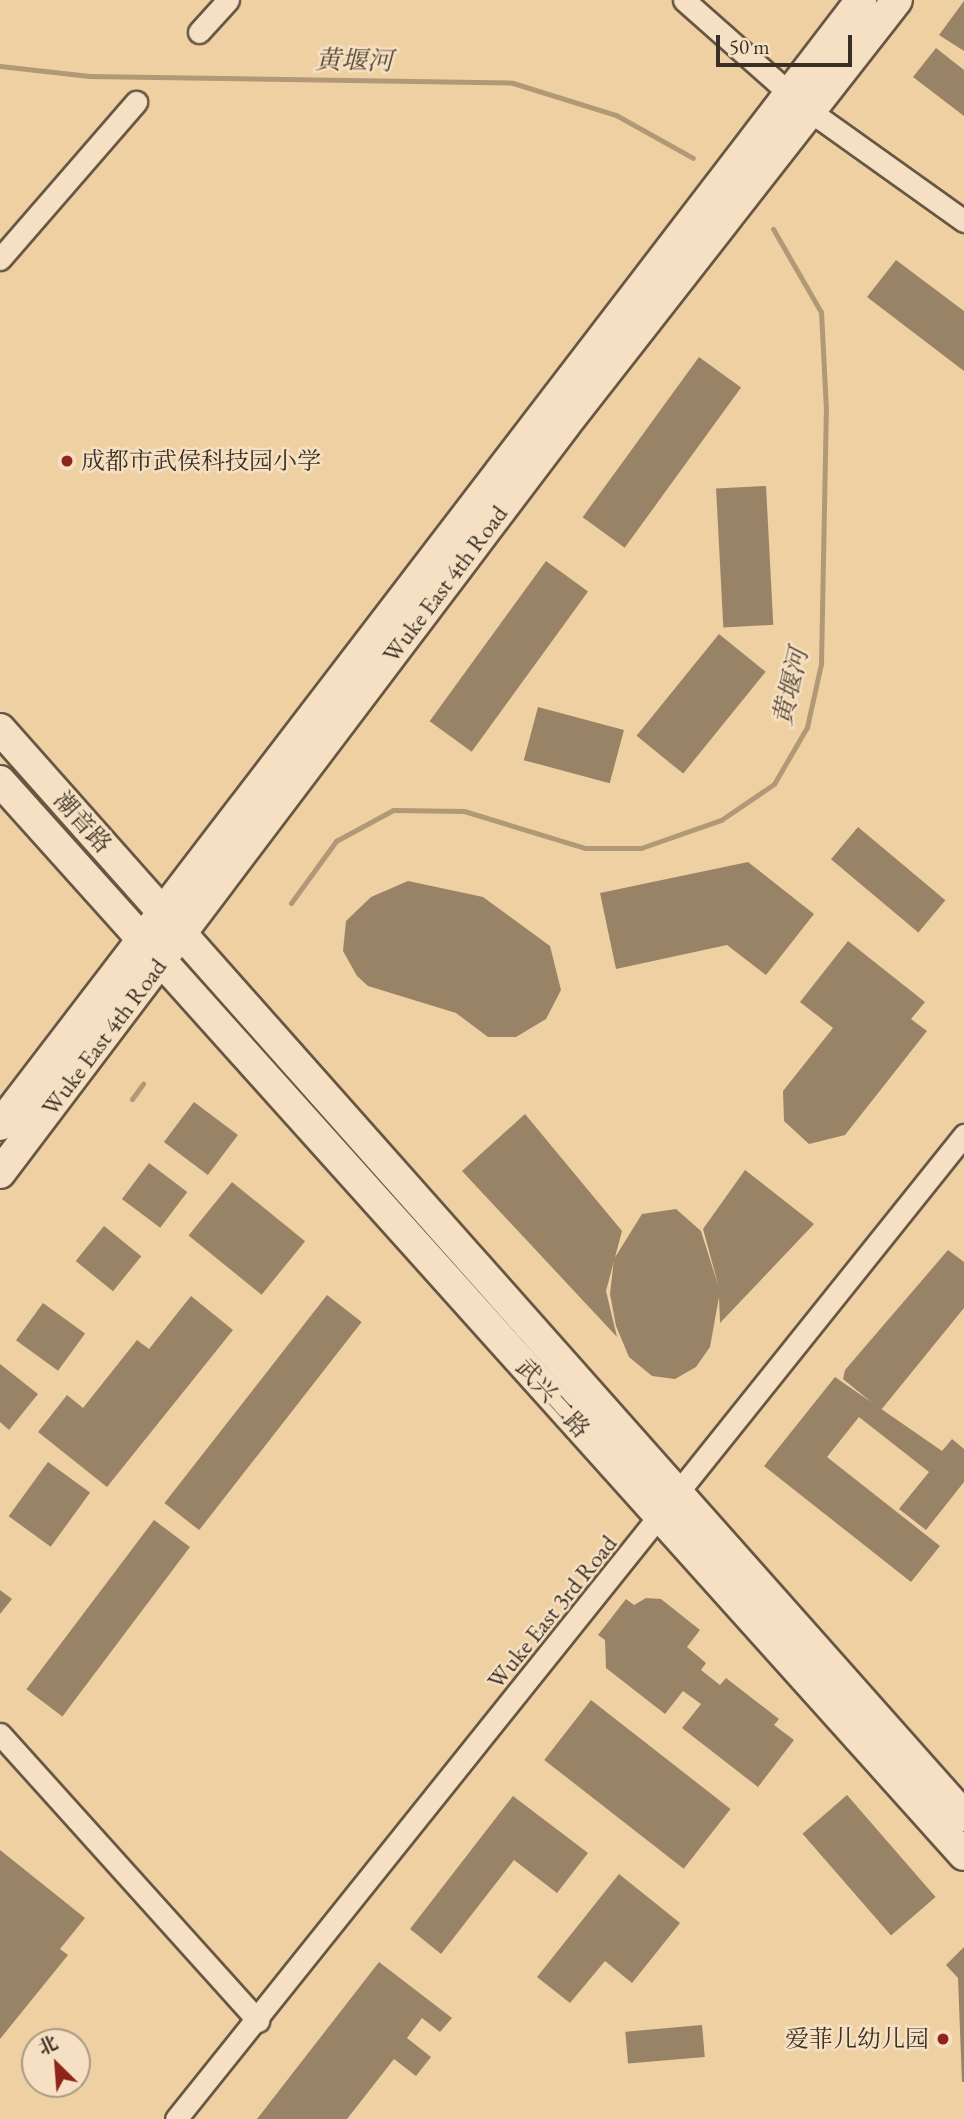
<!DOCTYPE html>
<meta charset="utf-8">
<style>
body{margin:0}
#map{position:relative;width:964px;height:2119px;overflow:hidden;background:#efd0a3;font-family:"EB Garamond","Noto Serif SC",serif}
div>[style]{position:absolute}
.stream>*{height:5px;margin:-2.5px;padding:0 2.5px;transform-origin:2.5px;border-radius:2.5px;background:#b19978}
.building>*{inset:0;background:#988366;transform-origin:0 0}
.roads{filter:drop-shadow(2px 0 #675744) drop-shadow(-2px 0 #675744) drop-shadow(0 2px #675744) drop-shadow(0 -2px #675744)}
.street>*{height:21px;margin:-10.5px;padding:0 10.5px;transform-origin:10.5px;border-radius:10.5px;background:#f5e0c3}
.secondary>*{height:30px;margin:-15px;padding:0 15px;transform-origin:15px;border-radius:15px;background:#f5e0c3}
.dots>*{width:19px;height:19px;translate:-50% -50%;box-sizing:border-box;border:4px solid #f5e0c3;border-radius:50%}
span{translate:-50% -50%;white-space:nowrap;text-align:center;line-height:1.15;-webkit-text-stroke:5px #f5e0c3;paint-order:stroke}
.poi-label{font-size:24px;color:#3a2f24}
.left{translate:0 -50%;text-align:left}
.right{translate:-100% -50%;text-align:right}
.street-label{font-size:24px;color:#3a2f24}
.water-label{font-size:26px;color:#584a39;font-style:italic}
.north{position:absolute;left:21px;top:2028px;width:70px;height:70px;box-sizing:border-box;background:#f5e0c3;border:2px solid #aa9983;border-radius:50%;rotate:335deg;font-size:19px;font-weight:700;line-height:28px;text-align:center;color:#3a2f24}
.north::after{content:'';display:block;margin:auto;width:24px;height:32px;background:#8f2418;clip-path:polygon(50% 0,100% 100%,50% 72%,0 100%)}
.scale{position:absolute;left:716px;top:35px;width:136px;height:32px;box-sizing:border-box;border:4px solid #3a2f24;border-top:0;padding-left:9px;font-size:21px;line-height:24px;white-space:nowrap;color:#3a2f24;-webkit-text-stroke:5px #f5e0c3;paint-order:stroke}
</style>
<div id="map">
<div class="stream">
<div style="left:0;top:66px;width:90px;rotate:6.4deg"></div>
<div style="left:89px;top:76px;width:424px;rotate:0.9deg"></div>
<div style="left:513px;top:83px;width:108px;rotate:17.3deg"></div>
<div style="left:616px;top:115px;width:88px;rotate:29.2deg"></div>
<div style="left:291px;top:903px;width:77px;rotate:-54deg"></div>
<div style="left:336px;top:841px;width:65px;rotate:-28.5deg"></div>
<div style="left:393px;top:810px;width:71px;rotate:0.8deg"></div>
<div style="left:464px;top:811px;width:127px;rotate:17deg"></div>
<div style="left:585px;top:848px;width:56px"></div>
<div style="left:641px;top:848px;width:85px;rotate:-19.3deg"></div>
<div style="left:721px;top:820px;width:64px;rotate:-34.2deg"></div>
<div style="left:774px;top:784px;width:66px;rotate:-59.9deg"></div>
<div style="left:807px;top:727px;width:65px;rotate:-77.5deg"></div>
<div style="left:821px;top:664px;width:254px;rotate:-88.9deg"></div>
<div style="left:826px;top:410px;width:98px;rotate:-92.9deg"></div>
<div style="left:821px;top:312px;width:96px;rotate:-120deg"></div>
<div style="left:132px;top:1099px;width:19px;rotate:-54deg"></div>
</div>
<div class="building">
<div style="clip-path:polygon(964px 1px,964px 51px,939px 35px)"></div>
<div style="clip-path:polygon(936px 48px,964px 70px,964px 116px,913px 77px)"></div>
<div style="clip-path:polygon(896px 260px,964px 311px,964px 371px,867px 297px)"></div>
<div style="left:699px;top:357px;width:52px;height:198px;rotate:36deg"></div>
<div style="left:766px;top:486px;width:139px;height:50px;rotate:87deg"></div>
<div style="left:546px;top:561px;width:52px;height:198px;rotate:36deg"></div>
<div style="left:719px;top:634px;width:60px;height:131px;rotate:39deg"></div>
<div style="left:538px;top:707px;width:89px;height:55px;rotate:15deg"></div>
<div style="left:858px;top:827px;width:114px;height:42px;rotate:40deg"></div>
<div style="clip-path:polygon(748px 862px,814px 914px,766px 975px,727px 945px,616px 969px,600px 893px)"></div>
<div style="clip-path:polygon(408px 881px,483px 897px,550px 946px,561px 990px,546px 1019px,516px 1037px,488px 1037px,456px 1013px,368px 986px,357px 976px,343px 951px,346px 921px,371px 897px)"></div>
<div style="clip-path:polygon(848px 941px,925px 1002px,911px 1019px,927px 1031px,845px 1135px,809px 1144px,784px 1121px,783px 1091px,833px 1028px,800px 1002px)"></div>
<div style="left:194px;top:1102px;width:55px;height:50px;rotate:37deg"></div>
<div style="clip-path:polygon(525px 1114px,622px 1231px,606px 1291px,617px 1337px,462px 1171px)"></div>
<div style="left:149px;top:1163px;width:48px;height:45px;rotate:37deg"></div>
<div style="clip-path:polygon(745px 1170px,814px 1224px,720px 1323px,719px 1297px,710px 1347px,696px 1367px,675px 1379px,652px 1376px,629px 1357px,616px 1326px,610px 1294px,614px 1259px,642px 1214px,676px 1209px,701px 1231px,719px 1288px,703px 1229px)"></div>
<div style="left:232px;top:1182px;width:94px;height:69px;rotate:39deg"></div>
<div style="left:104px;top:1226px;width:48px;height:45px;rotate:39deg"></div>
<div style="clip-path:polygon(948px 1250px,964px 1262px,964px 1308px,881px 1410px,843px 1379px,845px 1370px)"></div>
<div style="left:327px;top:1295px;width:44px;height:264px;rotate:38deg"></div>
<div style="clip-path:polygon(191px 1296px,233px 1330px,107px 1487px,38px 1432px,67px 1395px,83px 1408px,137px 1340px,149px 1349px)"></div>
<div style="left:43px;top:1303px;width:52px;height:46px;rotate:36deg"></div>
<div style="clip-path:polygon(0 1364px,38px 1394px,9px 1430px,0 1422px)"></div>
<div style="clip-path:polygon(835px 1377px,942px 1451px,952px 1439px,964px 1449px,964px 1482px,926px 1530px,899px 1509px,929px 1472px,859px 1417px,827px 1457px,940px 1546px,911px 1582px,764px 1466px)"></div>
<div style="left:48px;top:1462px;width:52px;height:67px;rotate:36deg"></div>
<div style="left:154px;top:1520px;width:45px;height:212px;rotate:37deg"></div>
<div style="clip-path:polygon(0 1590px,12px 1599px,0 1614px)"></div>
<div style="clip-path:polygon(646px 1598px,661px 1599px,700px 1630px,687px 1647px,706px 1663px,701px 1670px,720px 1685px,726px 1678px,779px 1719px,774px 1725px,794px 1740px,758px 1787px,682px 1728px,701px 1704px,683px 1691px,665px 1714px,606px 1668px,605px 1640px,598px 1635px,626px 1599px,634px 1605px)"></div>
<div style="left:591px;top:1700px;width:177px;height:76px;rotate:38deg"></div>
<div style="left:847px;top:1795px;width:135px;height:59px;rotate:49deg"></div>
<div style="clip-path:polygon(513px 1796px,588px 1853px,557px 1893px,514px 1860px,441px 1954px,410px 1929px)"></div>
<div style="clip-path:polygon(0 1850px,85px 1918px,60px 1949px,68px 1955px,0 2039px)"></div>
<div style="clip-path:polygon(619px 1874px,680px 1923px,632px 1983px,605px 1961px,570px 2003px,537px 1977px)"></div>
<div style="clip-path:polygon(964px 1947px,964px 2082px,962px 2082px,958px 1978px,946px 1965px)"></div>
<div style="clip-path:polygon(379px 1962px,452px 2018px,440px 2032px,422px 2018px,407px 2038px,431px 2057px,416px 2076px,394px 2059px,347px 2119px,257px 2119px)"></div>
<div style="left:702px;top:2025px;width:32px;height:77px;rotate:85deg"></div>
</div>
<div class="roads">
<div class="street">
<div style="left:684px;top:0;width:164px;rotate:41.5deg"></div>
<div style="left:807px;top:109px;width:193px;rotate:35.5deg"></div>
<div style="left:199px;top:32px;width:43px;rotate:-47.8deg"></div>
<div style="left:0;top:259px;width:208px;rotate:-49.1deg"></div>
<div style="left:0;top:1734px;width:386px;rotate:48deg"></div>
<div style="left:176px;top:2119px;width:1261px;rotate:-51.31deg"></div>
</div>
<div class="secondary">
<div style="left:0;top:729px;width:1453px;rotate:48.43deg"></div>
<div style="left:0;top:781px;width:1443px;rotate:48.09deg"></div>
<div style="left:0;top:1125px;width:1417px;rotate:-52.57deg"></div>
<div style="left:0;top:1173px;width:937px;rotate:-52.93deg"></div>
<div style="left:565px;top:425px;width:539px;rotate:-52deg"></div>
</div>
</div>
<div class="dots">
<div style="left:67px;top:461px;background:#8f2418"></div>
<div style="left:943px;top:2039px;background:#8f2418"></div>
</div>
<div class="poi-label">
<span class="left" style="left:81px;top:461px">成都市武侯科技园小学</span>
<span class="right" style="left:929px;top:2039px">爱菲儿幼儿园</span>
</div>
<div class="street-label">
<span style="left:445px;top:584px;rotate:-53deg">Wuke East 4th Road</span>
<span style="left:83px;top:822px;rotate:48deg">潮音路</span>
<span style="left:104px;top:1037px;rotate:-53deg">Wuke East 4th Road</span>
<span style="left:553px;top:1398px;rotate:48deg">武兴二路</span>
<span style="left:552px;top:1612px;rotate:-51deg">Wuke East 3rd Road</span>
</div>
<div class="water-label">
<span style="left:354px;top:61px;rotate:1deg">黄堰河</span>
<span style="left:791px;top:687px;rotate:-77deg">黄堰河</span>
</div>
<div class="north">北</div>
<div class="scale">50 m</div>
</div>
